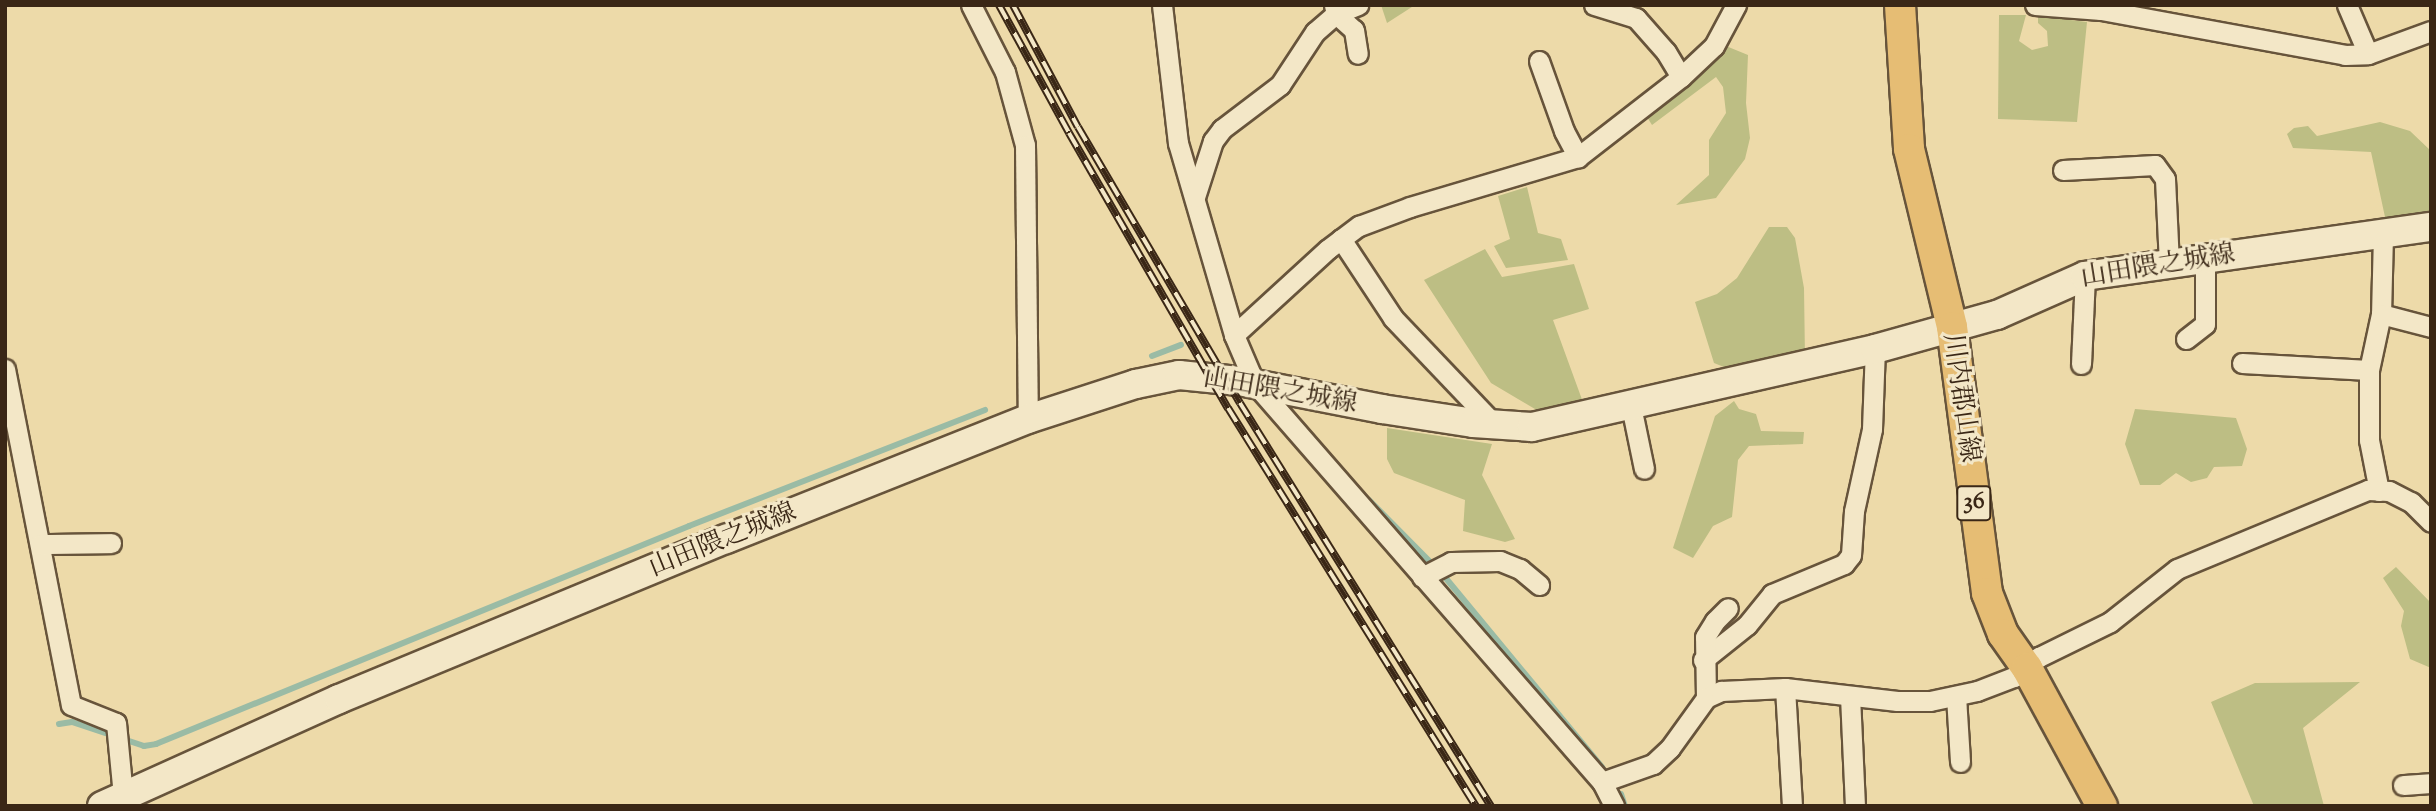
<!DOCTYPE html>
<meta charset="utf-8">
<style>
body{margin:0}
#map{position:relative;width:2436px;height:811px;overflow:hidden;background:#eddaa9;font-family:"Sorts Mill Goudy","Noto Serif JP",serif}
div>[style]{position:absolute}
.green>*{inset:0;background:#bdbe84}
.stream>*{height:6px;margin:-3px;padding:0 3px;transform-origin:3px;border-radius:3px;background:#9abba5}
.roads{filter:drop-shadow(2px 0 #67543b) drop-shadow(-2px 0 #67543b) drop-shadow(0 2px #67543b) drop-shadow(0 -2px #67543b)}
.minor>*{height:19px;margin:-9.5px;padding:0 9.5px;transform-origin:9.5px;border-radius:9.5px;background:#f3e7c7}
.secondary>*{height:28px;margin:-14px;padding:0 14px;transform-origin:14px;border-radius:14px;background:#f3e7c7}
.primary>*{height:30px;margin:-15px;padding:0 15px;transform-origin:15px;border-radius:15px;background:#e6bd74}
.rail>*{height:8px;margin-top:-4px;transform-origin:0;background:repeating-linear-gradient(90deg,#f3e7c7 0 16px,#3a2716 0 32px);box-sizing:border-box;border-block:2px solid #3a2716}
span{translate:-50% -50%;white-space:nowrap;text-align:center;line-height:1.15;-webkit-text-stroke:6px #f3e7c7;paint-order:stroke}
.shield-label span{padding:2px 5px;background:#f3e7c7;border:2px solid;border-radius:5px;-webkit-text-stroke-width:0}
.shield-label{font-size:24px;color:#3a2716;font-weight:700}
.street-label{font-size:26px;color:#3a2716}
.frame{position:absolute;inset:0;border:7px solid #3a2716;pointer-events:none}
</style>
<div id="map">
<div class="green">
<div style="clip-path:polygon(1381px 5px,1415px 5px,1387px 23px)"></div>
<div style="clip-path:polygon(1999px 15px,2026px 15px,2019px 41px,2032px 50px,2048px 46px,2047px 31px,2038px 23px,2038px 16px,2087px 22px,2077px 122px,1998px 119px)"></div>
<div style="clip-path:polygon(1726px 46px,1748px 55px,1746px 103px,1750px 138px,1745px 159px,1716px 198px,1676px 205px,1709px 175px,1709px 140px,1726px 113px,1723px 87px,1716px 77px,1652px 125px,1647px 117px)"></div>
<div style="clip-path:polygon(2380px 122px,2410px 131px,2431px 151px,2431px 212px,2385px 217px,2371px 152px,2293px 148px,2287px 134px,2294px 128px,2308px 126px,2317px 136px)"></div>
<div style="clip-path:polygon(1527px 187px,1538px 233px,1561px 239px,1568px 260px,1506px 268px,1494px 246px,1510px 239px,1498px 196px)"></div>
<div style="clip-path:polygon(1769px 227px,1787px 227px,1795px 238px,1804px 288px,1805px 359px,1739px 373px,1714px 363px,1695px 302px,1717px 294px,1737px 278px)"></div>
<div style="clip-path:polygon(1485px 249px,1502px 277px,1574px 264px,1589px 309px,1553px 320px,1584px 405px,1540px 412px,1491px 383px,1424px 280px)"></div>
<div style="clip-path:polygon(1734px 401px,1739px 409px,1756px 414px,1761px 431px,1804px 432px,1803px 444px,1749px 446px,1738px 460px,1732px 517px,1713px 526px,1693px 558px,1673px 548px,1715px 416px)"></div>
<div style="clip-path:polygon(2135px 409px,2236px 418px,2247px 449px,2242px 466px,2214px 467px,2207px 478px,2191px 482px,2176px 473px,2160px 485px,2140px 485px,2125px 444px)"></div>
<div style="clip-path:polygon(1387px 428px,1492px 444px,1482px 475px,1515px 539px,1505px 542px,1463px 531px,1465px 500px,1394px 473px,1387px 459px)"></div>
<div style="clip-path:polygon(2396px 567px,2431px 603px,2431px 668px,2410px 659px,2401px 626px,2404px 611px,2383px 578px)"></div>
<div style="clip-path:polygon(2360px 682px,2303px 728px,2324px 806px,2254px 806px,2211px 702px,2255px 683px)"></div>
</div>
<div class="stream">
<div style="left:1152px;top:356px;width:31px;rotate:-21deg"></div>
<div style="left:1369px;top:500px;width:107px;rotate:45.4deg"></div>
<div style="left:1444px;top:576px;width:248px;rotate:50.4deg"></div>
<div style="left:59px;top:724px;width:13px;rotate:-9deg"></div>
<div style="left:72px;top:722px;width:76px;rotate:18.4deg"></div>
<div style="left:144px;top:746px;width:12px;rotate:-9deg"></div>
<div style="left:156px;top:744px;width:576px;rotate:-22.24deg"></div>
<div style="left:689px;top:526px;width:318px;rotate:-21.4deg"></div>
<div style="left:1621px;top:794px;width:13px;rotate:72deg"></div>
</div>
<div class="roads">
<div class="minor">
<div style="left:971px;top:5px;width:75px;rotate:63.1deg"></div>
<div style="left:1005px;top:72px;width:76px;rotate:74.7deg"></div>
<div style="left:1025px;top:145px;width:274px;rotate:89.4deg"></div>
<div style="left:1162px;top:5px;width:139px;rotate:83.4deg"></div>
<div style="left:1178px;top:143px;width:200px;rotate:73.7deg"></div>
<div style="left:1234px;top:335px;width:53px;rotate:66.8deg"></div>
<div style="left:1255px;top:384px;width:528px;rotate:48.92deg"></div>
<div style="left:1602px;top:782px;width:27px;rotate:63deg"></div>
<div style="left:1334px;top:5px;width:9px;rotate:77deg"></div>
<div style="left:1336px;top:14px;width:24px;rotate:42deg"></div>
<div style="left:1354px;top:30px;width:24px;rotate:81deg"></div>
<div style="left:1594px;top:5px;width:44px;rotate:17.2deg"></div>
<div style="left:1636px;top:18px;width:45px;rotate:48.6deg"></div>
<div style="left:1666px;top:52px;width:29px;rotate:59deg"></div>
<div style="left:2035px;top:5px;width:66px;rotate:4.3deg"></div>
<div style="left:2101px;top:10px;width:248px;rotate:10.4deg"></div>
<div style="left:2345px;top:55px;width:23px;rotate:-2deg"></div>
<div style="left:2368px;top:54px;width:67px;rotate:-20.1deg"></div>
<div style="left:2347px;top:5px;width:53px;rotate:66.8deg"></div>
<div style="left:1539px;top:61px;width:74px;rotate:70.3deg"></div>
<div style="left:1564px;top:131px;width:30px;rotate:62deg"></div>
<div style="left:2063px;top:170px;width:92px;rotate:-3.1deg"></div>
<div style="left:2155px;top:165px;width:17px;rotate:54deg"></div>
<div style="left:2165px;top:179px;width:84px;rotate:87.3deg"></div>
<div style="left:1195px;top:197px;width:59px;rotate:-72.2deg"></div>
<div style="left:1213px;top:141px;width:15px;rotate:-53deg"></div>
<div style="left:1222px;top:129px;width:73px;rotate:-37.2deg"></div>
<div style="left:1280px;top:85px;width:64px;rotate:-56.6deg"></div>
<div style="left:1315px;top:32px;width:28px;rotate:-41deg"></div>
<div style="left:1336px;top:14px;width:24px;rotate:-22deg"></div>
<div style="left:2383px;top:234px;width:80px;rotate:91.4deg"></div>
<div style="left:2381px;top:314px;width:52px;rotate:14.6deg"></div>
<div style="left:1341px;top:239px;width:95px;rotate:56.6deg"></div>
<div style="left:1393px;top:318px;width:146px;rotate:46.4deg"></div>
<div style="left:1234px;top:335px;width:127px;rotate:-42.5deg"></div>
<div style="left:1328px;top:249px;width:39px;rotate:-37deg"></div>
<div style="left:1359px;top:226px;width:54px;rotate:-20.4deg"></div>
<div style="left:1410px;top:207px;width:175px;rotate:-16.6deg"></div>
<div style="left:1578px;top:157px;width:130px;rotate:-37.8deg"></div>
<div style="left:1681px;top:77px;width:45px;rotate:-43.2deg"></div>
<div style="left:1714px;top:46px;width:47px;rotate:-61.8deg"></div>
<div style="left:2186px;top:339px;width:24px;rotate:-38deg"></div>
<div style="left:2205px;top:324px;width:66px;rotate:-90deg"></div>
<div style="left:2242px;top:363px;width:127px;rotate:3.2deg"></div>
<div style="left:2369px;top:370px;width:57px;rotate:-77.9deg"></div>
<div style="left:2081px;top:364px;width:88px;rotate:-87.4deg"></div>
<div style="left:5px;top:369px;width:342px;rotate:78.9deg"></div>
<div style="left:71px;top:705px;width:48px;rotate:21.8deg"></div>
<div style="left:116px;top:723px;width:73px;rotate:84.5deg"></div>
<div style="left:2369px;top:370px;width:70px;rotate:90deg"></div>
<div style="left:2369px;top:440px;width:52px;rotate:78.9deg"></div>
<div style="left:1631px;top:406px;width:64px;rotate:78.3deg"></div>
<div style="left:40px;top:544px;width:71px;rotate:-0.8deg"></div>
<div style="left:1422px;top:577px;width:33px;rotate:-27deg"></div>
<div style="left:1451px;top:562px;width:49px;rotate:-1.2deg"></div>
<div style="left:1500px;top:561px;width:22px;rotate:22deg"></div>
<div style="left:1520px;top:569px;width:25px;rotate:40deg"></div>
<div style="left:1703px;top:660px;width:56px;rotate:-38.5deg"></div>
<div style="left:1747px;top:625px;width:40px;rotate:-51deg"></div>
<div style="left:1772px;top:594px;width:78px;rotate:-22.6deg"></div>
<div style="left:1844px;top:564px;width:11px;rotate:-52deg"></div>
<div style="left:1851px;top:555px;width:44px;rotate:-86.1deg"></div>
<div style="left:1854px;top:511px;width:84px;rotate:-77.6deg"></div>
<div style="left:1872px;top:429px;width:80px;rotate:-87.9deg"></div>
<div style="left:1785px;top:688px;width:118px;rotate:86.6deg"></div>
<div style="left:1850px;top:696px;width:110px;rotate:87.4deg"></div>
<div style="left:1956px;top:696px;width:66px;rotate:86.5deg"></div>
<div style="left:1706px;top:698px;width:61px;rotate:-90.9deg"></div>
<div style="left:1705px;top:637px;width:19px;rotate:-58deg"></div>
<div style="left:1715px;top:621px;width:18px;rotate:-45deg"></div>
<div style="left:1602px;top:782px;width:54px;rotate:-19.4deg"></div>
<div style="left:1653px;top:764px;width:23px;rotate:-43deg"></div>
<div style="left:1670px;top:748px;width:62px;rotate:-54.2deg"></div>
<div style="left:1706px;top:698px;width:17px;rotate:-25deg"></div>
<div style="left:1721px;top:691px;width:64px;rotate:-2.7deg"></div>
<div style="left:1785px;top:688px;width:113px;rotate:6.6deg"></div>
<div style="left:1897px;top:701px;width:33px"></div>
<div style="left:1930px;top:701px;width:48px;rotate:-12deg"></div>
<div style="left:1977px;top:691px;width:40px;rotate:-21deg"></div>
<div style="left:2014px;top:677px;width:32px;rotate:-39deg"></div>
<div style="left:2039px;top:657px;width:79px;rotate:-26.2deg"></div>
<div style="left:2110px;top:622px;width:85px;rotate:-38.3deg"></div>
<div style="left:2177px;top:569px;width:207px;rotate:-22.5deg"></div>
<div style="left:2368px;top:490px;width:21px;rotate:3deg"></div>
<div style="left:2389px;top:491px;width:25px;rotate:27deg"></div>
<div style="left:2411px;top:502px;width:28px;rotate:45deg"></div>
<div style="left:2403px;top:785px;width:28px;rotate:-4deg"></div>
</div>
<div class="secondary">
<div style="left:102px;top:806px;width:260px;rotate:-24.3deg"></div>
<div style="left:339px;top:699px;width:419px;rotate:-22.5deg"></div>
<div style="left:726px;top:539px;width:325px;rotate:-21.7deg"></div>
<div style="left:1028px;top:419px;width:114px;rotate:-18deg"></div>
<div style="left:1136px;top:384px;width:44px;rotate:-11.8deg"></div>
<div style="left:1179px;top:375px;width:60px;rotate:5.7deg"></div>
<div style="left:1239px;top:381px;width:146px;rotate:11.1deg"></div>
<div style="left:1382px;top:409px;width:92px;rotate:8.7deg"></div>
<div style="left:1473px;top:423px;width:59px;rotate:3.9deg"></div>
<div style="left:1532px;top:427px;width:352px;rotate:-12.8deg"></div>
<div style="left:1875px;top:349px;width:127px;rotate:-15.6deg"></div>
<div style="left:1997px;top:315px;width:96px;rotate:-23.9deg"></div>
<div style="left:2085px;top:276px;width:349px;rotate:-8.1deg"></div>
</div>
<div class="primary">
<div style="left:1900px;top:5px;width:144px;rotate:86.4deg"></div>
<div style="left:1909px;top:149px;width:183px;rotate:76.4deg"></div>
<div style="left:1952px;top:327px;width:268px;rotate:82.5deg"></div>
<div style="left:1987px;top:593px;width:44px;rotate:68.7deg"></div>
<div style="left:2003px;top:634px;width:42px;rotate:54.8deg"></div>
<div style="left:2027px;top:668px;width:157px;rotate:61.5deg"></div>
</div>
</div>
<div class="rail">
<div style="left:999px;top:5px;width:146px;rotate:61.3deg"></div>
<div style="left:1069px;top:133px;width:318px;rotate:60deg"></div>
<div style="left:1228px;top:408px;width:469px;rotate:58.1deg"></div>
<div style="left:1013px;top:5px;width:138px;rotate:62deg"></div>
<div style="left:1078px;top:127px;width:320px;rotate:59.6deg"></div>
<div style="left:1240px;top:403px;width:475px;rotate:58.1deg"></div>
</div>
<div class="shield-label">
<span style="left:1974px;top:503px">36</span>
</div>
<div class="street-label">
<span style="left:2158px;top:267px;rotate:-9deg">山田隈之城線</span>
<span style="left:1280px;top:392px;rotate:10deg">山田隈之城線</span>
<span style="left:1960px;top:398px;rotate:82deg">川内郡山線</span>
<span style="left:723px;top:541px;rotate:-22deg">山田隈之城線</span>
</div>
<div class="frame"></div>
</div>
